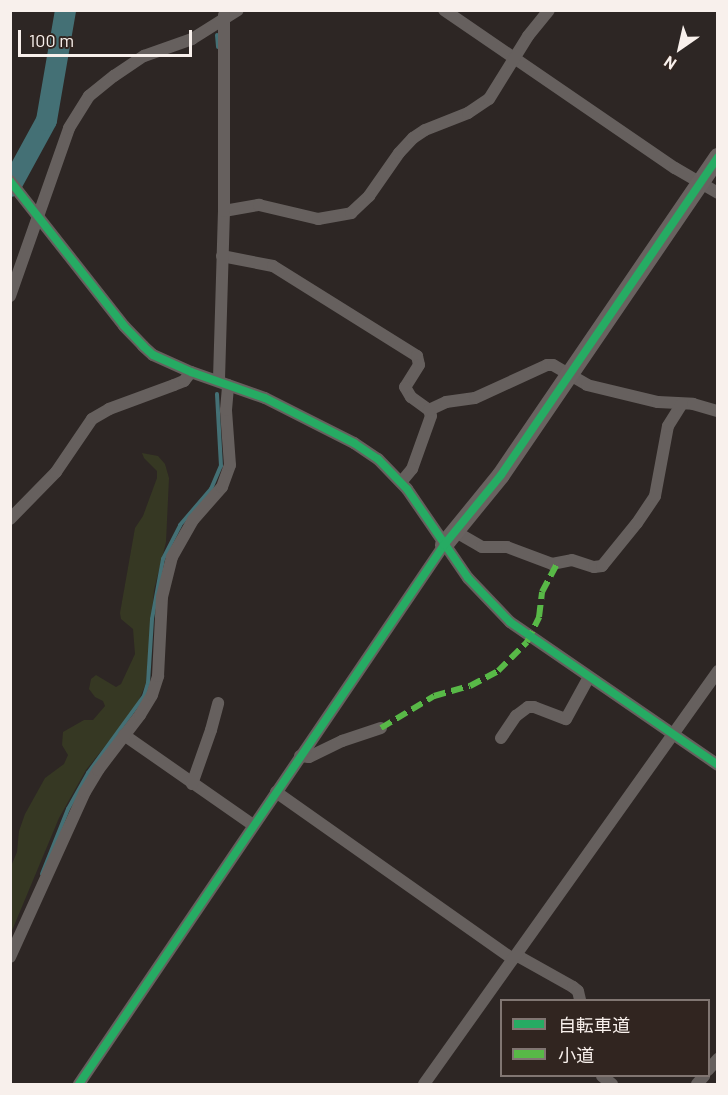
<!DOCTYPE html>
<meta charset="utf-8">
<style>
body{margin:0}
#map{position:relative;width:728px;height:1095px;overflow:hidden;background:#2d2624;font-family:Barlow,"Noto Sans JP",sans-serif}
div>[style]{position:absolute}
.green>*{inset:0;background:#363823}
.stream>*{height:4px;margin:-2px;padding:0 2px;transform-origin:2px;border-radius:2px;background:#447075}
.river>*{height:21px;margin:-10.5px;padding:0 10.5px;transform-origin:10.5px;border-radius:10.5px;background:#447075}
.street>*{height:12px;margin:-6px;padding:0 6px;transform-origin:6px;border-radius:6px;background:#66605e}
.secondary>*{height:18px;margin:-9px;padding:0 9px;transform-origin:9px;border-radius:9px;background:#696260}
.quiet>*{height:6px;margin-top:-3px;transform-origin:0;background:repeating-linear-gradient(90deg,#58b947 0 12px,transparent 0 18px)}
.cycleway>*{height:8px;margin:-4px;padding:0 4px;transform-origin:4px;border-radius:4px;background:#26ab63}
span{translate:-50% -50%;white-space:nowrap;text-align:center;line-height:1.15;-webkit-text-stroke:4.5px #312520;paint-order:stroke}
.frame{position:absolute;inset:0;border:12px solid #f8f0ec;pointer-events:none}
.legend{position:absolute;left:500px;top:999px;width:210px;height:78px;box-sizing:border-box;background:#312520;border:2px solid #817672;margin:0;padding:8px 10px;list-style:none;font-size:18px;color:#f8f0ec}
.legend li{display:flex;align-items:center;gap:12px;height:30px}
.legend b{width:30px;border:2px solid #817672}
.north{position:absolute;left:650px;top:18px;width:60px;height:60px;-webkit-text-stroke:4px #312520;paint-order:stroke;rotate:214deg;font-size:16px;font-weight:700;line-height:24px;text-align:center;color:#f8f0ec}
.north::after{content:'';display:block;margin:auto;width:21px;height:27px;background:#f8f0ec;clip-path:polygon(50% 0,100% 100%,50% 72%,0 100%)}
.scale{position:absolute;left:18px;top:30px;width:174px;height:27px;box-sizing:border-box;border:3px solid #f8f0ec;border-top:0;padding-left:8px;font-size:18px;line-height:21px;white-space:nowrap;color:#f8f0ec;-webkit-text-stroke:4px #312520;paint-order:stroke}
</style>
<div id="map">
<div class="green">
<div style="clip-path:polygon(142px 453px,158px 456px,165px 464px,169px 478px,166px 542px,154px 590px,146px 683px,136px 707px,86px 770px,59px 818px,11px 933px,11px 866px,17px 852px,19px 831px,25px 814px,45px 778px,64px 764px,68px 755px,62px 745px,63px 732px,84px 720px,93px 720px,105px 706px,103px 701px,95px 697px,89px 689px,91px 679px,96px 675px,116px 687px,121px 684px,135px 654px,133px 629px,121px 619px,120px 613px,135px 528px,143px 516px,157px 478px,157px 471px,144px 458px)"></div>
</div>
<div class="stream">
<div style="left:217px;top:35px;width:12px;rotate:85deg"></div>
<div style="left:42px;top:874px;width:70px;rotate:-68.2deg"></div>
<div style="left:68px;top:809px;width:41px;rotate:-60.9deg"></div>
<div style="left:88px;top:773px;width:95px;rotate:-54deg"></div>
<div style="left:144px;top:696px;width:14px;rotate:-73deg"></div>
<div style="left:148px;top:683px;width:64px;rotate:-86.4deg"></div>
<div style="left:152px;top:619px;width:61px;rotate:-79.6deg"></div>
<div style="left:163px;top:559px;width:38px;rotate:-63deg"></div>
<div style="left:180px;top:525px;width:48px;rotate:-49.3deg"></div>
<div style="left:211px;top:489px;width:25px;rotate:-67deg"></div>
<div style="left:221px;top:466px;width:72px;rotate:-93.2deg"></div>
</div>
<div class="river">
<div style="left:10px;top:186px;width:75px;rotate:-61.4deg"></div>
<div style="left:46px;top:120px;width:112px;rotate:-80.2deg"></div>
</div>
<div class="street">
<div style="left:444px;top:10px;width:280px;rotate:34.4deg"></div>
<div style="left:675px;top:168px;width:50px;rotate:30.2deg"></div>
<div style="left:10px;top:181px;width:184px;rotate:51.8deg"></div>
<div style="left:124px;top:326px;width:28px;rotate:46deg"></div>
<div style="left:143px;top:346px;width:13px;rotate:42deg"></div>
<div style="left:153px;top:355px;width:42px;rotate:24.1deg"></div>
<div style="left:191px;top:372px;width:78px;rotate:19.4deg"></div>
<div style="left:265px;top:398px;width:100px;rotate:26.8deg"></div>
<div style="left:354px;top:443px;width:29px;rotate:34deg"></div>
<div style="left:378px;top:459px;width:42px;rotate:46deg"></div>
<div style="left:407px;top:489px;width:108px;rotate:55.6deg"></div>
<div style="left:468px;top:578px;width:61px;rotate:46.3deg"></div>
<div style="left:510px;top:622px;width:252px;rotate:34.5deg"></div>
<div style="left:224px;top:211px;width:36px;rotate:-10deg"></div>
<div style="left:259px;top:205px;width:61px;rotate:13.3deg"></div>
<div style="left:318px;top:219px;width:34px;rotate:-10deg"></div>
<div style="left:351px;top:213px;width:25px;rotate:-43deg"></div>
<div style="left:369px;top:196px;width:52px;rotate:-55.1deg"></div>
<div style="left:399px;top:153px;width:21px;rotate:-47deg"></div>
<div style="left:413px;top:138px;width:14px;rotate:-34deg"></div>
<div style="left:425px;top:130px;width:46px;rotate:-21.6deg"></div>
<div style="left:468px;top:113px;width:25px;rotate:-34deg"></div>
<div style="left:489px;top:99px;width:74px;rotate:-58.2deg"></div>
<div style="left:528px;top:36px;width:33px;rotate:-51deg"></div>
<div style="left:222px;top:256px;width:52px;rotate:11.1deg"></div>
<div style="left:273px;top:266px;width:170px;rotate:32deg"></div>
<div style="left:417px;top:356px;width:9px;rotate:77deg"></div>
<div style="left:419px;top:365px;width:26px;rotate:122deg"></div>
<div style="left:405px;top:387px;width:12px;rotate:59deg"></div>
<div style="left:411px;top:397px;width:22px;rotate:36deg"></div>
<div style="left:429px;top:410px;width:6px;rotate:72deg"></div>
<div style="left:431px;top:416px;width:56px;rotate:109.7deg"></div>
<div style="left:412px;top:469px;width:17px;rotate:130deg"></div>
<div style="left:10px;top:296px;width:178px;rotate:-70.6deg"></div>
<div style="left:69px;top:128px;width:38px;rotate:-58deg"></div>
<div style="left:89px;top:96px;width:32px;rotate:-39deg"></div>
<div style="left:114px;top:76px;width:36px;rotate:-34deg"></div>
<div style="left:144px;top:56px;width:51px;rotate:-19.5deg"></div>
<div style="left:192px;top:39px;width:54px;rotate:-32.2deg"></div>
<div style="left:219px;top:379px;width:168px;rotate:-88.3deg"></div>
<div style="left:224px;top:211px;width:196px;rotate:-90deg"></div>
<div style="left:429px;top:410px;width:19px;rotate:-25deg"></div>
<div style="left:446px;top:402px;width:29px;rotate:-8deg"></div>
<div style="left:475px;top:398px;width:79px;rotate:-24.6deg"></div>
<div style="left:547px;top:365px;width:6px"></div>
<div style="left:553px;top:365px;width:39px;rotate:30deg"></div>
<div style="left:587px;top:385px;width:73px;rotate:13.5deg"></div>
<div style="left:658px;top:402px;width:35px;rotate:3deg"></div>
<div style="left:693px;top:404px;width:26px;rotate:16deg"></div>
<div style="left:10px;top:519px;width:66px;rotate:-45.6deg"></div>
<div style="left:56px;top:472px;width:64px;rotate:-55.8deg"></div>
<div style="left:92px;top:419px;width:20px;rotate:-30deg"></div>
<div style="left:109px;top:409px;width:69px;rotate:-20.3deg"></div>
<div style="left:174px;top:385px;width:11px;rotate:-22deg"></div>
<div style="left:184px;top:381px;width:11px;rotate:-52deg"></div>
<div style="left:456px;top:532px;width:30px;rotate:30deg"></div>
<div style="left:482px;top:547px;width:25px"></div>
<div style="left:507px;top:547px;width:48px;rotate:20.7deg"></div>
<div style="left:552px;top:564px;width:20px;rotate:-11deg"></div>
<div style="left:572px;top:560px;width:23px;rotate:18deg"></div>
<div style="left:594px;top:567px;width:8px;rotate:-7deg"></div>
<div style="left:602px;top:566px;width:55px;rotate:-50.9deg"></div>
<div style="left:637px;top:523px;width:32px;rotate:-56deg"></div>
<div style="left:655px;top:496px;width:71px;rotate:-79.5deg"></div>
<div style="left:668px;top:426px;width:26px;rotate:-58deg"></div>
<div style="left:124px;top:735px;width:157px;rotate:34.9deg"></div>
<div style="left:501px;top:738px;width:27px;rotate:-56deg"></div>
<div style="left:516px;top:716px;width:15px;rotate:-37deg"></div>
<div style="left:528px;top:707px;width:6px"></div>
<div style="left:534px;top:707px;width:34px;rotate:21deg"></div>
<div style="left:566px;top:719px;width:48px;rotate:-61.3deg"></div>
<div style="left:300px;top:756px;width:9px;rotate:6deg"></div>
<div style="left:309px;top:757px;width:37px;rotate:-26deg"></div>
<div style="left:342px;top:741px;width:41px;rotate:-18.4deg"></div>
<div style="left:192px;top:784px;width:57px;rotate:-70.6deg"></div>
<div style="left:211px;top:730px;width:28px;rotate:-75deg"></div>
<div style="left:276px;top:792px;width:290px;rotate:35.2deg"></div>
<div style="left:516px;top:955px;width:65px;rotate:29.3deg"></div>
<div style="left:573px;top:987px;width:6px;rotate:39deg"></div>
<div style="left:578px;top:991px;width:9px;rotate:77deg"></div>
<div style="left:10px;top:957px;width:181px;rotate:-65.6deg"></div>
<div style="left:85px;top:792px;width:26px;rotate:-59deg"></div>
<div style="left:98px;top:770px;width:69px;rotate:-52.6deg"></div>
<div style="left:140px;top:715px;width:23px;rotate:-59deg"></div>
<div style="left:152px;top:695px;width:20px;rotate:-72deg"></div>
<div style="left:158px;top:676px;width:79px;rotate:-87.1deg"></div>
<div style="left:162px;top:597px;width:41px;rotate:-76deg"></div>
<div style="left:172px;top:557px;width:43px;rotate:-60.4deg"></div>
<div style="left:193px;top:520px;width:44px;rotate:-48.7deg"></div>
<div style="left:222px;top:487px;width:23px;rotate:-70deg"></div>
<div style="left:230px;top:465px;width:55px;rotate:-94.2deg"></div>
<div style="left:226px;top:410px;width:25px;rotate:-85deg"></div>
<div style="left:708px;top:1070px;width:15px;rotate:-48deg"></div>
<div style="left:602px;top:1076px;width:13px;rotate:39deg"></div>
<div style="left:79px;top:1084px;width:651px;rotate:-55.89deg"></div>
<div style="left:424px;top:1084px;width:507px;rotate:-54.55deg"></div>
<div style="left:697px;top:1084px;width:11px;rotate:-49deg"></div>
</div>
<div class="secondary">
<div style="left:444px;top:545px;width:90px;rotate:-50.8deg"></div>
<div style="left:501px;top:475px;width:385px;rotate:-55.7deg"></div>
</div>
<div class="quiet">
<div style="left:381px;top:728px;width:62px;rotate:-31.1deg"></div>
<div style="left:434px;top:696px;width:37px;rotate:-16deg"></div>
<div style="left:470px;top:686px;width:32px;rotate:-28deg"></div>
<div style="left:498px;top:671px;width:41px;rotate:-45deg"></div>
<div style="left:527px;top:642px;width:28px;rotate:-64deg"></div>
<div style="left:539px;top:617px;width:25px;rotate:-83deg"></div>
<div style="left:542px;top:592px;width:32px;rotate:-62deg"></div>
</div>
<div class="cycleway">
<div style="left:10px;top:181px;width:184px;rotate:51.8deg"></div>
<div style="left:124px;top:326px;width:28px;rotate:46deg"></div>
<div style="left:143px;top:346px;width:13px;rotate:42deg"></div>
<div style="left:153px;top:355px;width:42px;rotate:24.1deg"></div>
<div style="left:191px;top:372px;width:78px;rotate:19.4deg"></div>
<div style="left:265px;top:398px;width:100px;rotate:26.8deg"></div>
<div style="left:354px;top:443px;width:29px;rotate:34deg"></div>
<div style="left:378px;top:459px;width:42px;rotate:46deg"></div>
<div style="left:407px;top:489px;width:108px;rotate:55.6deg"></div>
<div style="left:468px;top:578px;width:61px;rotate:46.3deg"></div>
<div style="left:510px;top:622px;width:252px;rotate:34.5deg"></div>
<div style="left:79px;top:1084px;width:651px;rotate:-55.89deg"></div>
<div style="left:444px;top:545px;width:90px;rotate:-50.8deg"></div>
<div style="left:501px;top:475px;width:385px;rotate:-55.7deg"></div>
</div>
<div class="frame"></div>
<ul class="legend">
<li><b style="height:8px;background:#26ab63"></b>自転車道</li>
<li><b style="height:8px;background:#58b947"></b>小道</li>
</ul>
<div class="north">N</div>
<div class="scale">100 m</div>
</div>
